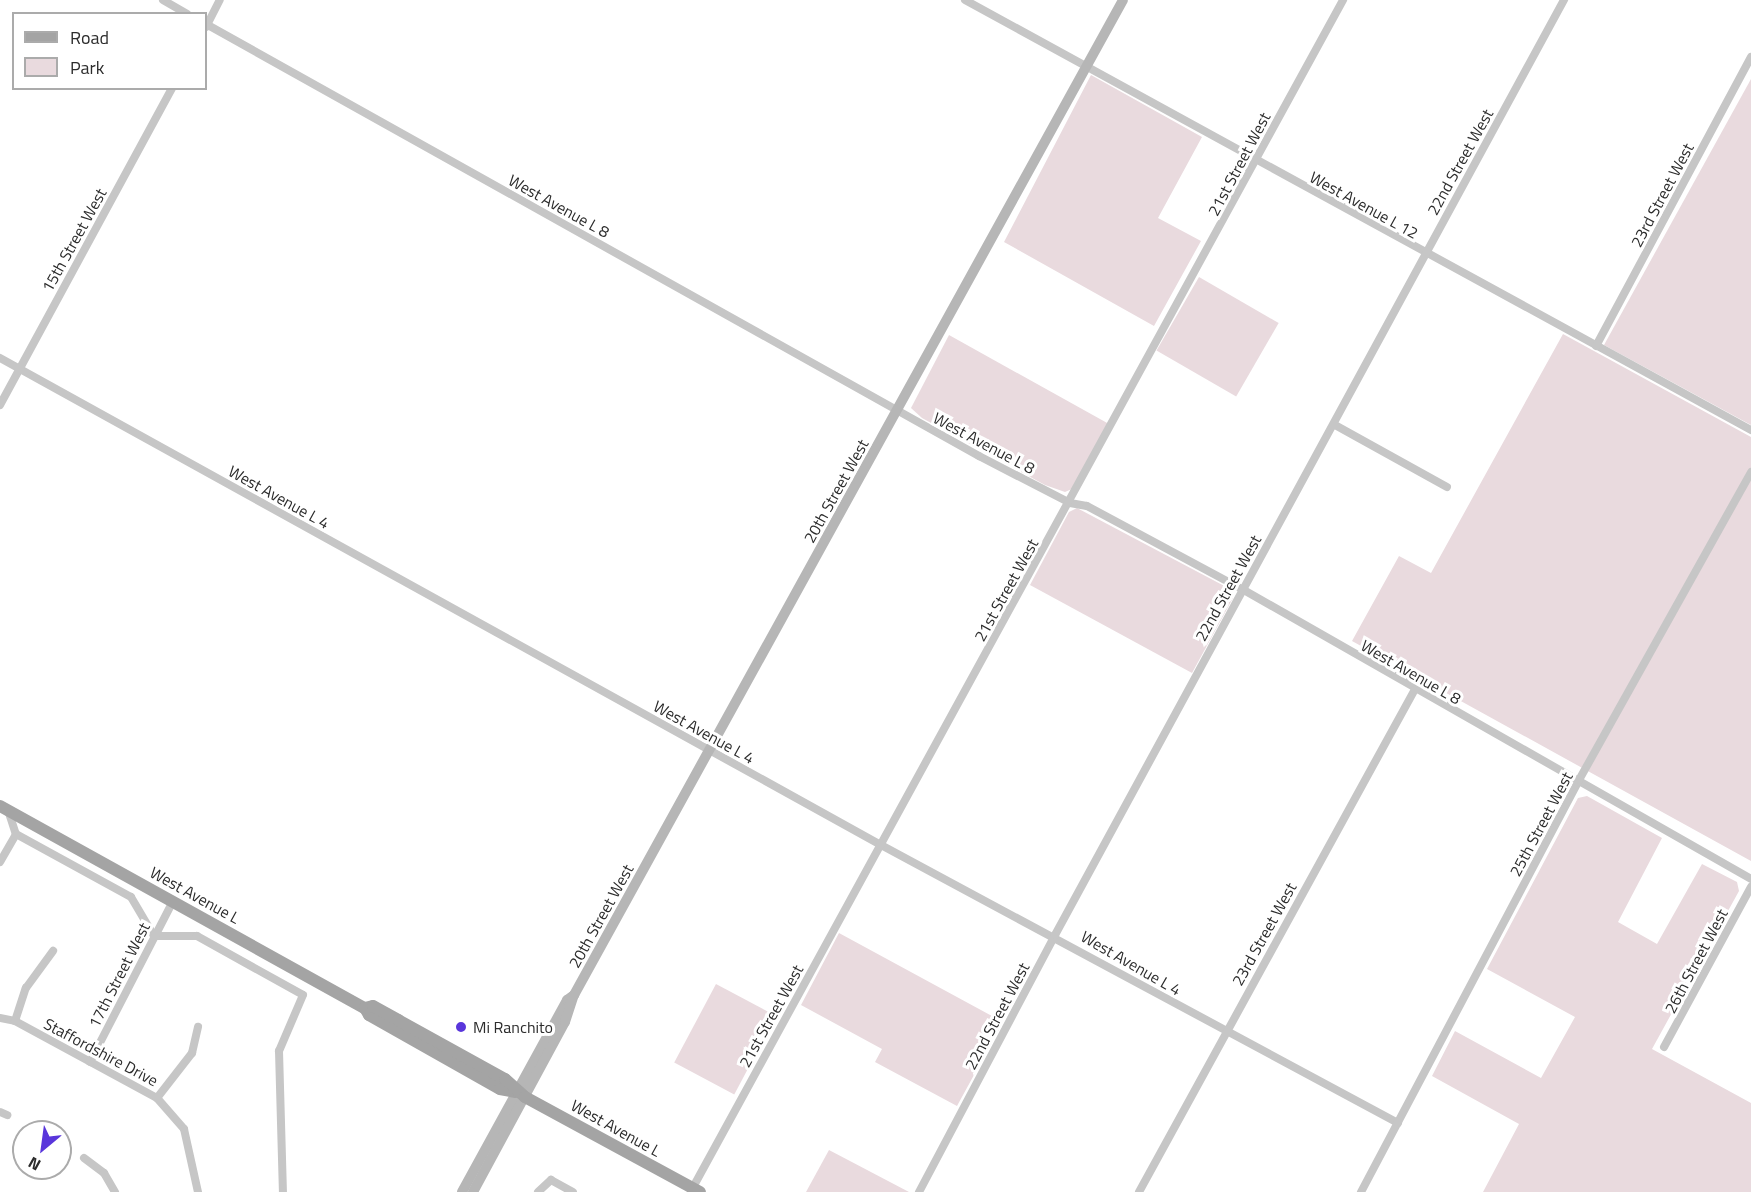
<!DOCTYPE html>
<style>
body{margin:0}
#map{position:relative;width:1751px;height:1192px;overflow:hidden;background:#fff;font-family:"Titillium Web",sans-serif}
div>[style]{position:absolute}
.green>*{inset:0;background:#e9dade;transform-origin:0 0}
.street>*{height:8px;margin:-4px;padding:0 4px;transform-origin:4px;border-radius:4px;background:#c6c6c6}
.secondary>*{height:10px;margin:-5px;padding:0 5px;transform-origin:5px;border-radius:5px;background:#b6b6b6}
.primary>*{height:12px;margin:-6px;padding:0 6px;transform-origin:6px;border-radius:6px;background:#a4a4a4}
.dots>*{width:16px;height:16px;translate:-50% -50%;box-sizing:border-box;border:3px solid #fff;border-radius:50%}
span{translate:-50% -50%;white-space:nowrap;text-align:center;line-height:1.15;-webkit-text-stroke:6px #fff;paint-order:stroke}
.street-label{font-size:16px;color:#2c2c2c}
.poi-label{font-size:16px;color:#2c2c2c}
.left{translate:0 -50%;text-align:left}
.legend{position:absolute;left:12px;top:12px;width:195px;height:78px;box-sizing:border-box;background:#fff;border:2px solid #ababab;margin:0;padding:8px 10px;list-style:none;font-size:18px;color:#2c2c2c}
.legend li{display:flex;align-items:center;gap:12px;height:30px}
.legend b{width:30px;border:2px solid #ababab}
.north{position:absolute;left:12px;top:1120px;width:60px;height:60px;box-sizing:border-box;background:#fff;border:2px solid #ababab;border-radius:50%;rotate:209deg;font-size:16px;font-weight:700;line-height:24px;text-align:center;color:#2c2c2c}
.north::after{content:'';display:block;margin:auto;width:21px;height:27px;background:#5936db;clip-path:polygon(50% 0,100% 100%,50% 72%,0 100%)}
</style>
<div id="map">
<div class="green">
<div style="clip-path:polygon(1091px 75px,1202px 137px,1158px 218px,1201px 241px,1154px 326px,1004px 242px)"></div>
<div style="clip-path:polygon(1751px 79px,1751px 425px,1604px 345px)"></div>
<div style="left:1199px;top:277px;width:92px;height:85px;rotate:30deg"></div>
<div style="clip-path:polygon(1563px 334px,1751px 437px,1751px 861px,1352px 641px,1399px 556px,1431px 573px)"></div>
<div style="clip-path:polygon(949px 335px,1109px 424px,1074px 488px,1065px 492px,1045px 485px,922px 418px,911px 408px)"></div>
<div style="clip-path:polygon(1077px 508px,1230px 589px,1233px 598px,1192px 673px,1030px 585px,1069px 512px)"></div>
<div style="clip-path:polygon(1587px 796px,1662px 838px,1618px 922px,1657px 944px,1702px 864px,1737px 882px,1739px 891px,1652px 1049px,1751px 1103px,1751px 1192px,1483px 1192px,1519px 1124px,1432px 1076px,1455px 1031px,1541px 1078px,1575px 1017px,1487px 969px,1578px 798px)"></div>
<div style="clip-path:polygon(839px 933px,1003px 1022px,957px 1106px,875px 1062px,882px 1049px,801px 1005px)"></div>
<div style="left:716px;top:984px;width:68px;height:89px;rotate:28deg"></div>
<div style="clip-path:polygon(829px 1150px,909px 1192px,806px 1192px)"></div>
</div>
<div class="street">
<div style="left:163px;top:0;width:28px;rotate:30deg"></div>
<div style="left:965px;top:0;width:896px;rotate:28.68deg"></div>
<div style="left:206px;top:24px;width:886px;rotate:29.2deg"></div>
<div style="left:979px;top:456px;width:102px;rotate:27.3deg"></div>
<div style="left:1070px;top:503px;width:17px;rotate:10deg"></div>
<div style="left:1087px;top:506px;width:176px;rotate:28.2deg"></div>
<div style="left:1242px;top:589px;width:586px;rotate:29.67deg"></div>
<div style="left:206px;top:27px;width:30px;rotate:-63deg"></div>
<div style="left:1596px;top:346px;width:328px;rotate:-61.8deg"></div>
<div style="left:0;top:358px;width:1007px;rotate:28.93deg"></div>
<div style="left:881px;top:845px;width:587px;rotate:28.27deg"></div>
<div style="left:0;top:405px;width:361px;rotate:-61.5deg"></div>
<div style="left:1335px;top:425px;width:128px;rotate:29deg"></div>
<div style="left:8px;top:810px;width:25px;rotate:72deg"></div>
<div style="left:16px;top:834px;width:131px;rotate:28.7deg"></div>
<div style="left:131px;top:897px;width:45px;rotate:59.5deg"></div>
<div style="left:154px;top:936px;width:43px"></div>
<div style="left:197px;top:936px;width:121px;rotate:29.1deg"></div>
<div style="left:303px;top:995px;width:61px;rotate:113.2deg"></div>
<div style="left:279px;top:1051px;width:141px;rotate:88.4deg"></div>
<div style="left:0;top:862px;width:32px;rotate:-60deg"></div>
<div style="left:0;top:1018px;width:15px;rotate:11deg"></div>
<div style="left:15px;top:1021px;width:162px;rotate:28.5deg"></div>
<div style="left:157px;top:1098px;width:41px;rotate:48.9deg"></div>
<div style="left:184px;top:1129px;width:65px;rotate:77.5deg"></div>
<div style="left:15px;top:1021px;width:35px;rotate:-72deg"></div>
<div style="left:26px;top:988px;width:46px;rotate:-53.9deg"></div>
<div style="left:1664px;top:1047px;width:182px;rotate:-61.5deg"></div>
<div style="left:90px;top:1062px;width:181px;rotate:-62.7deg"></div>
<div style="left:157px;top:1098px;width:57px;rotate:-52.1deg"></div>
<div style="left:192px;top:1053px;width:27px;rotate:-77deg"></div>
<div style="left:0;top:1112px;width:8px;rotate:23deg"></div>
<div style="left:84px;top:1158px;width:25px;rotate:37deg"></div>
<div style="left:104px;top:1173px;width:22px;rotate:60deg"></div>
<div style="left:691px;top:1191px;width:1358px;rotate:-61.3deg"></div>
<div style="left:538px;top:1192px;width:18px;rotate:-43deg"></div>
<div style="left:551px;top:1180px;width:25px;rotate:29deg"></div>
<div style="left:919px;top:1192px;width:291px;rotate:-62.1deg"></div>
<div style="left:1055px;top:935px;width:1065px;rotate:-61.44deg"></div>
<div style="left:1139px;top:1192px;width:572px;rotate:-61.24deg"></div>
<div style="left:1361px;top:1192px;width:466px;rotate:-62.1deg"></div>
<div style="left:1579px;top:780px;width:353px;rotate:-60.8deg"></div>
</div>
<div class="secondary">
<div style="left:462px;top:1192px;width:219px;rotate:-61.3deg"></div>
<div style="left:567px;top:1000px;width:9px;rotate:-36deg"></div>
<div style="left:473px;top:1192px;width:193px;rotate:-61.6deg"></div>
<div style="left:565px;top:1022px;width:28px;rotate:-72deg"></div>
<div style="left:574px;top:995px;width:1136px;rotate:-61.11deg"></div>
</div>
<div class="primary">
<div style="left:0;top:806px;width:417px;rotate:29deg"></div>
<div style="left:365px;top:1008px;width:8px;rotate:60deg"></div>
<div style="left:369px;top:1015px;width:150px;rotate:29.5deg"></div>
<div style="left:500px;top:1089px;width:16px;rotate:11deg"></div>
<div style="left:365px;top:1008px;width:8px;rotate:-14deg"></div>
<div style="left:373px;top:1006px;width:29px;rotate:29deg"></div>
<div style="left:398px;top:1020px;width:122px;rotate:28.9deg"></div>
<div style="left:505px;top:1079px;width:27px;rotate:42deg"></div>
<div style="left:525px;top:1097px;width:199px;rotate:28.5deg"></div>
</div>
<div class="dots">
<div style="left:461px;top:1027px;background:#5936db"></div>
</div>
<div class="street-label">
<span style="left:1460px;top:162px;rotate:-61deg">22nd Street West</span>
<span style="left:1239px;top:164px;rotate:-62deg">21st Street West</span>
<span style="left:1662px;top:195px;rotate:-62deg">23rd Street West</span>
<span style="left:1364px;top:205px;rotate:29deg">West Avenue L 12</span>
<span style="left:559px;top:206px;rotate:29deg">West Avenue L 8</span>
<span style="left:74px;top:240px;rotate:-61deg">15th Street West</span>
<span style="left:984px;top:443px;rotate:28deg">West Avenue L 8</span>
<span style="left:836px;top:491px;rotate:-61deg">20th Street West</span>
<span style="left:279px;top:497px;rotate:29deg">West Avenue L 4</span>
<span style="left:1228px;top:588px;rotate:-61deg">22nd Street West</span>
<span style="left:1006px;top:590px;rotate:-61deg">21st Street West</span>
<span style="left:1411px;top:672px;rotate:30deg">West Avenue L 8</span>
<span style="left:704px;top:732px;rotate:29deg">West Avenue L 4</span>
<span style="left:1541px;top:824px;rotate:-62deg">25th Street West</span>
<span style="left:195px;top:895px;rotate:29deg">West Avenue L</span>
<span style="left:601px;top:916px;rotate:-61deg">20th Street West</span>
<span style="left:1264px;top:934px;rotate:-61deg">23rd Street West</span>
<span style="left:1696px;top:961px;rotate:-62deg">26th Street West</span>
<span style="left:1131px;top:963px;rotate:30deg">West Avenue L 4</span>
<span style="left:119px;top:975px;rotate:-63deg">17th Street West</span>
<span style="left:771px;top:1016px;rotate:-61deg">21st Street West</span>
<span style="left:997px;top:1016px;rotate:-62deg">22nd Street West</span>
<span style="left:101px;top:1052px;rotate:28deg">Staffordshire Drive</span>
<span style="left:616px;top:1128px;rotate:29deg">West Avenue L</span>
</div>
<div class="poi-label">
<span class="left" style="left:473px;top:1027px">Mi Ranchito</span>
</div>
<ul class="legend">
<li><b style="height:8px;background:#a4a4a4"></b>Road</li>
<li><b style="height:16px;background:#e9dade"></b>Park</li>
</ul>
<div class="north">N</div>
</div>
